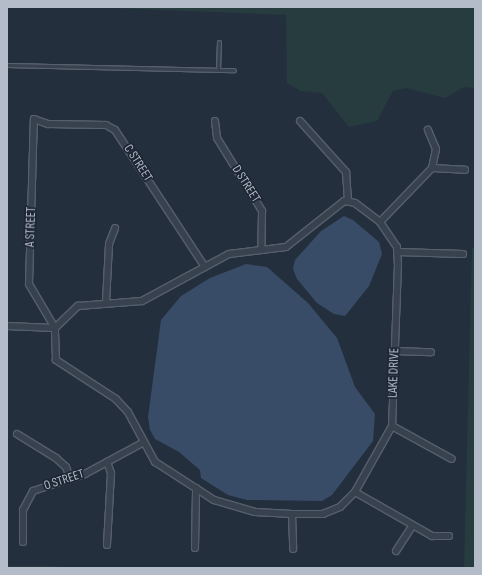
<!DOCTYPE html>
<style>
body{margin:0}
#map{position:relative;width:482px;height:575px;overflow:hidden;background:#242f3e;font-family:"Sofia Sans Condensed",sans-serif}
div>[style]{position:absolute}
.green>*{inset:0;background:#263c3f}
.water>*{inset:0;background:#394c67}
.roads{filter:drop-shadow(1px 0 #565f6c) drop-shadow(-1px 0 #565f6c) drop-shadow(0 1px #565f6c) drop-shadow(0 -1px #565f6c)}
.lane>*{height:3px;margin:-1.5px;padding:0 1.5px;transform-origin:1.5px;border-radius:1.5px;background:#38414e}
.street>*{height:6px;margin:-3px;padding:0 3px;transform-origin:3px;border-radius:3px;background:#38414e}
span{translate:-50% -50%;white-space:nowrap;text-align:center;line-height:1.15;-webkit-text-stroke:3.5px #1d2633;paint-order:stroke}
.street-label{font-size:13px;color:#b4bcc9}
.frame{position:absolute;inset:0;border:8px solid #b4bcc9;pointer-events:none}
</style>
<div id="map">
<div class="green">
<div style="clip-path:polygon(88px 7px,475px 7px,475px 88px,464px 87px,445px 98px,406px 88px,393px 91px,377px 121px,349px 127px,322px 93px,301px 91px,287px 83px,286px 15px)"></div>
<div style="clip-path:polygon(475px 247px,475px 568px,464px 568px,472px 248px)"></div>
<div style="clip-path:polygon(7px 566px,49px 566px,84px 568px,7px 568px)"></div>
</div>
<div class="water">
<div style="clip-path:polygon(344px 216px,353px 220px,379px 242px,382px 254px,369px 286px,345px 316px,334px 314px,317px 303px,297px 279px,293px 269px,295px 260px,321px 231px)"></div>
<div style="clip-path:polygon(246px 264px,267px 267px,308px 303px,337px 338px,355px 387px,375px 414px,373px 441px,332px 495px,322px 501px,247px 500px,228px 495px,201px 478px,200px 470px,179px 452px,155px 439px,150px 430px,148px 417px,161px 320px,181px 296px,210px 278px)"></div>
</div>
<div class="roads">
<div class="lane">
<div style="left:7px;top:65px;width:227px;rotate:1.3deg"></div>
<div style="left:218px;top:70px;width:28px;rotate:-88deg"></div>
</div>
<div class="street">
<div style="left:215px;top:121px;width:17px;rotate:83deg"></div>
<div style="left:217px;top:138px;width:86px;rotate:58.3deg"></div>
<div style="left:262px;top:211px;width:39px;rotate:91deg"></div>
<div style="left:300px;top:121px;width:69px;rotate:48deg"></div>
<div style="left:346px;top:172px;width:29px;rotate:86deg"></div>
<div style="left:432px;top:168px;width:33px;rotate:3deg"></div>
<div style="left:344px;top:201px;width:11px;rotate:10deg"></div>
<div style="left:355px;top:203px;width:31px;rotate:37deg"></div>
<div style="left:380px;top:222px;width:30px;rotate:56deg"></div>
<div style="left:397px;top:247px;width:17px;rotate:87deg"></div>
<div style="left:398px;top:264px;width:162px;rotate:92.1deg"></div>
<div style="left:392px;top:426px;width:76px;rotate:119.3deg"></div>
<div style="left:355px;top:492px;width:21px;rotate:135deg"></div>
<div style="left:340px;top:507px;width:18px;rotate:158deg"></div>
<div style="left:323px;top:514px;width:31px;rotate:180deg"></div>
<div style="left:292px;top:514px;width:37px;rotate:-177deg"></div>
<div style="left:255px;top:512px;width:43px;rotate:-163.7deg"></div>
<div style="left:214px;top:500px;width:70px;rotate:-147.2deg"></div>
<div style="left:155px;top:462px;width:57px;rotate:-118.4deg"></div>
<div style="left:128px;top:412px;width:18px;rotate:-133deg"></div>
<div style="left:116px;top:399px;width:72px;rotate:-147deg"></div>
<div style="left:56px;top:360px;width:32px;rotate:-92deg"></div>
<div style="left:55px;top:328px;width:32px;rotate:-44deg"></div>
<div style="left:78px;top:306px;width:64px;rotate:-4.5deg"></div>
<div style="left:142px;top:301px;width:99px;rotate:-28.4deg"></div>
<div style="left:229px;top:254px;width:57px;rotate:-7deg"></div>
<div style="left:286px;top:247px;width:74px;rotate:-38.4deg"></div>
<div style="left:380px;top:222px;width:75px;rotate:-46.1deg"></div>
<div style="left:432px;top:168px;width:19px;rotate:-78deg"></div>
<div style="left:436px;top:149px;width:21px;rotate:-113deg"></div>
<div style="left:398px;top:252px;width:65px;rotate:1.8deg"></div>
<div style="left:106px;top:302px;width:58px;rotate:-87deg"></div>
<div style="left:109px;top:244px;width:17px;rotate:-69deg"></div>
<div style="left:7px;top:326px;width:48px;rotate:2.4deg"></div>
<div style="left:55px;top:328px;width:51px;rotate:-120.6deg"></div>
<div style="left:29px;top:284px;width:165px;rotate:-88.3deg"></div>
<div style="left:34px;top:119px;width:15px;rotate:20deg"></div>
<div style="left:48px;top:124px;width:58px;rotate:1deg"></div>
<div style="left:106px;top:125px;width:10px;rotate:29deg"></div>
<div style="left:115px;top:130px;width:164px;rotate:56.7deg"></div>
<div style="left:395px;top:351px;width:36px;rotate:2deg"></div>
<div style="left:392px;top:426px;width:68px;rotate:28.8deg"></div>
<div style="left:17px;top:434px;width:46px;rotate:31.6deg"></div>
<div style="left:56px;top:458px;width:13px;rotate:42deg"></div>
<div style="left:66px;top:467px;width:12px;rotate:70deg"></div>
<div style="left:107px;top:462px;width:12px;rotate:70deg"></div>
<div style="left:111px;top:473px;width:72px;rotate:93.2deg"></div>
<div style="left:355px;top:492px;width:89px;rotate:29.7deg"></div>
<div style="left:432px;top:536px;width:17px"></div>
<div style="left:292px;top:514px;width:35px;rotate:88deg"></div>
<div style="left:23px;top:542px;width:32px;rotate:-90deg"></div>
<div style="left:23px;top:510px;width:21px;rotate:-62deg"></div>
<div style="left:33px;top:491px;width:55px;rotate:-18.1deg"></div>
<div style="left:85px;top:474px;width:65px;rotate:-28.5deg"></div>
<div style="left:195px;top:548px;width:60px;rotate:-89deg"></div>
<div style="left:396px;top:551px;width:30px;rotate:-57deg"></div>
</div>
</div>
<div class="street-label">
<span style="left:138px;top:163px;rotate:57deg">C STREET</span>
<span style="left:246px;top:184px;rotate:58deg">D STREET</span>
<span style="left:31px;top:227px;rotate:-88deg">A STREET</span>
<span style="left:394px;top:373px;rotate:-88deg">LAKE DRIVE</span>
<span style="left:64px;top:480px;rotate:-18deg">O STREET</span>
</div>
<div class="frame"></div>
</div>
